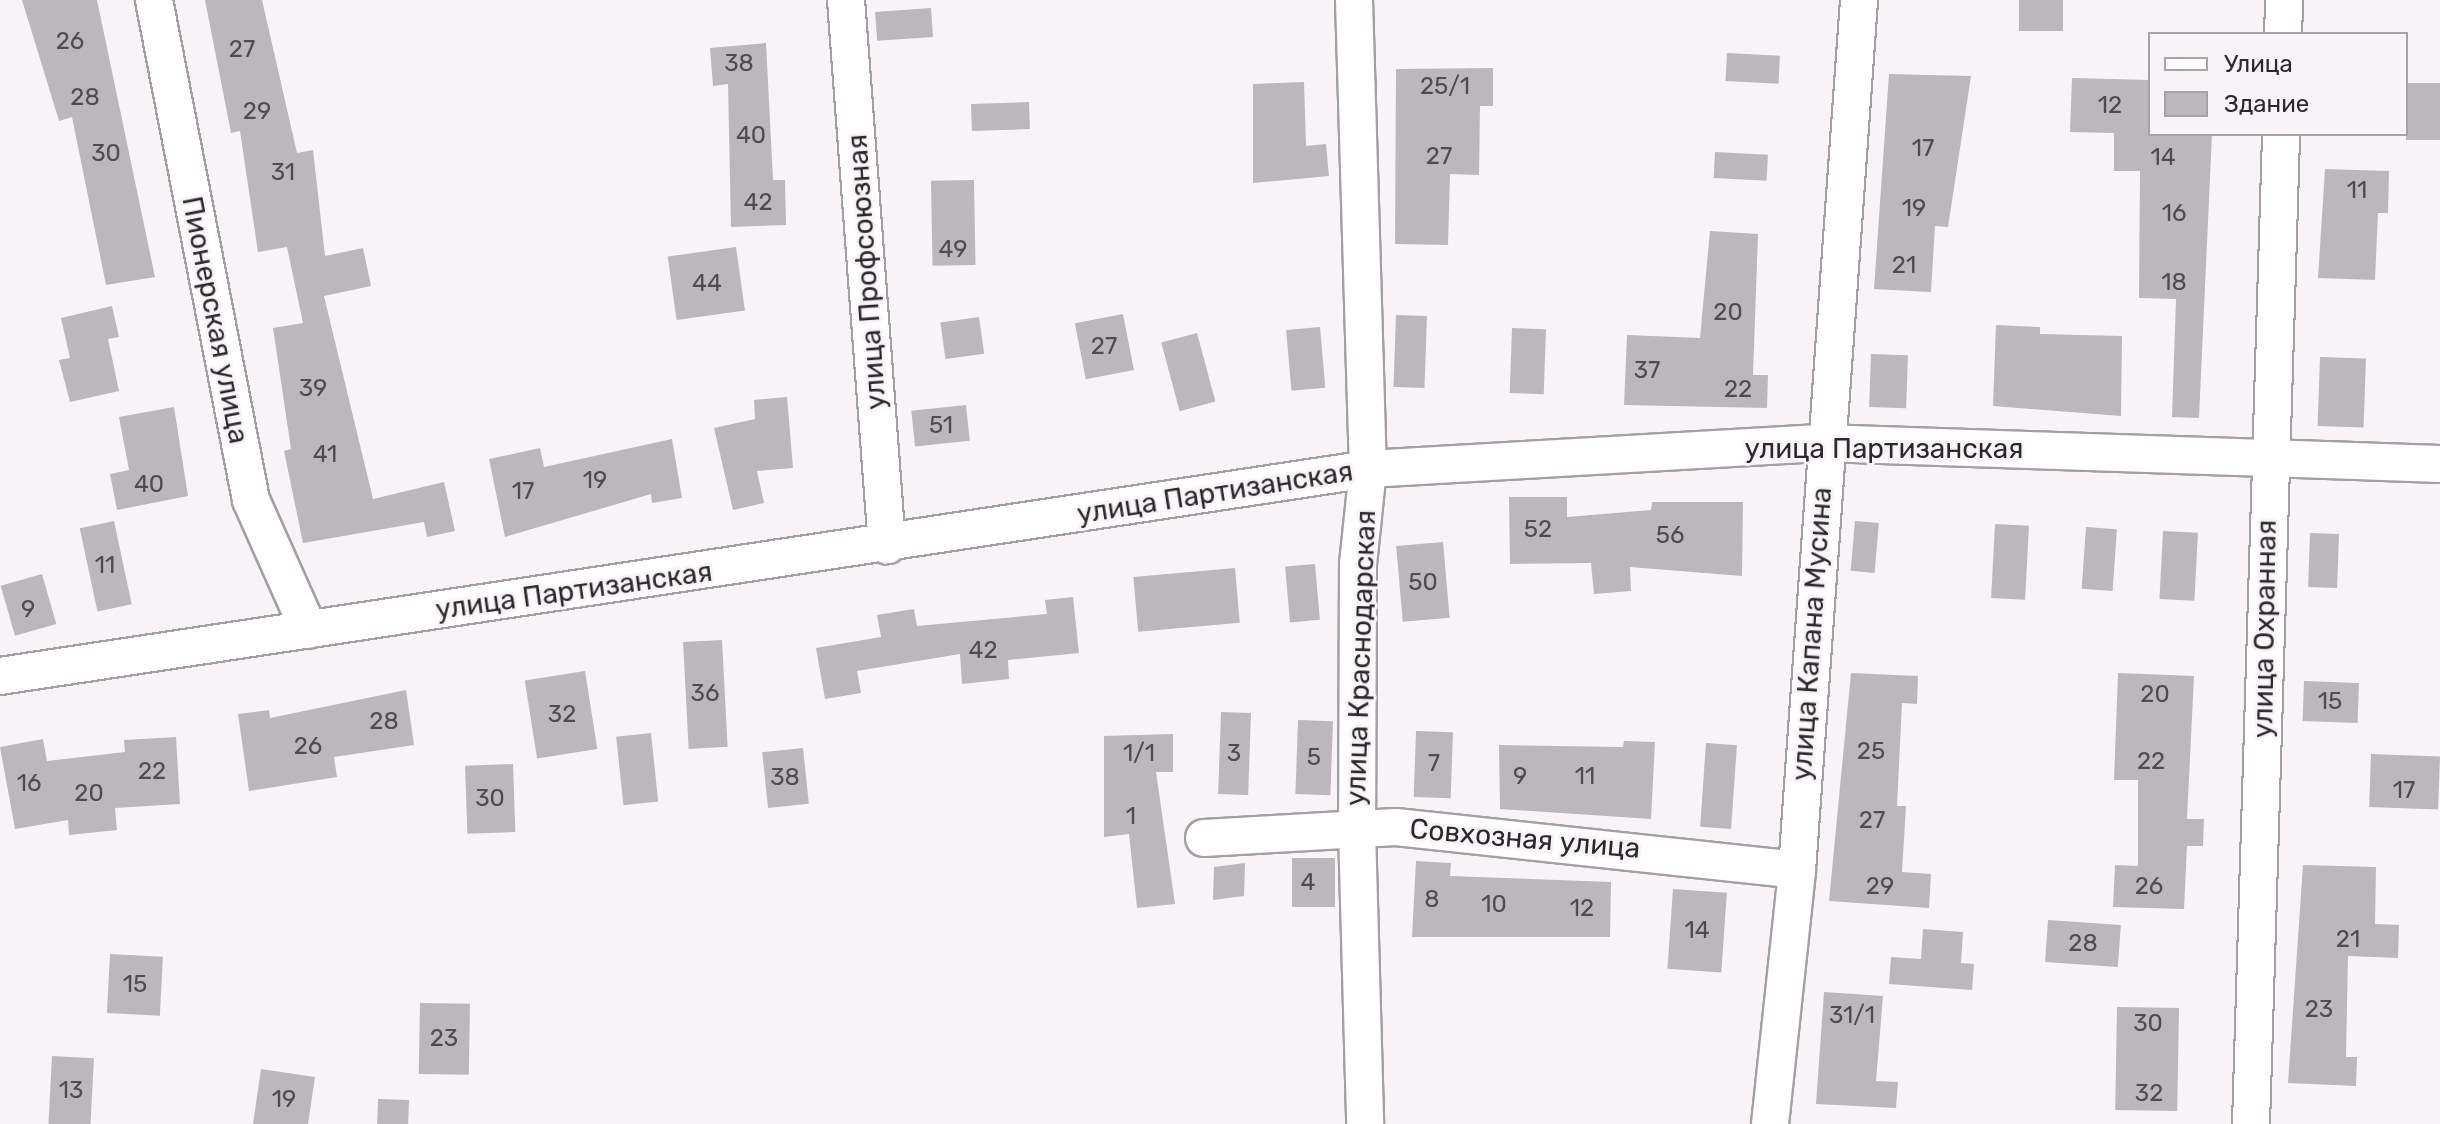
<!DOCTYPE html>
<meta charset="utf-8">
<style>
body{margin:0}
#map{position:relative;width:2440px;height:1124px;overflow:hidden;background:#f8f3f7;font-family:Rubik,sans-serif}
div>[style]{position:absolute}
.building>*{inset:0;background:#bcb7bb;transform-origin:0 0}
.roads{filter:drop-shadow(2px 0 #a39fa3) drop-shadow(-2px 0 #a39fa3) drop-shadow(0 2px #a39fa3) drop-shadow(0 -2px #a39fa3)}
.street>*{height:36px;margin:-18px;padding:0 18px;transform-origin:18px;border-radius:18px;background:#fff}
span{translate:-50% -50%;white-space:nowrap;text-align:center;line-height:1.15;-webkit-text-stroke:6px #f8f3f7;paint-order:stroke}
.number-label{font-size:24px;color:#4e4c4e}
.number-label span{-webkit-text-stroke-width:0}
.street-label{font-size:28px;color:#2a282a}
.legend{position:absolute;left:2148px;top:32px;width:260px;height:104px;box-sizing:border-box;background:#f8f3f7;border:2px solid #a6a2a5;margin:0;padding:10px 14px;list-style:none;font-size:24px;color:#2a282a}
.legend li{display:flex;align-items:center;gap:16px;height:40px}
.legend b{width:40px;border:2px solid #a6a2a5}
</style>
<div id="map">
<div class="building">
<div style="clip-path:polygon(22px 0,97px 0,155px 277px,106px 285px,72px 117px,59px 121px)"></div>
<div style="clip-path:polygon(205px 0,262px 0,297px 153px,313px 150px,325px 256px,363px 248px,371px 286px,324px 296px,373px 499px,444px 482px,455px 531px,427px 537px,424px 522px,303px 543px,284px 451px,291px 449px,273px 328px,303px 323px,287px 247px,258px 252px,240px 131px,231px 133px)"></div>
<div style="left:2019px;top:0;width:44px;height:31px"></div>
<div style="left:931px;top:8px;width:29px;height:56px;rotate:86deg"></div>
<div style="clip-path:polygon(766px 43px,773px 180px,785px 180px,786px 225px,731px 227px,728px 84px,713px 86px,710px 48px)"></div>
<div style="left:1727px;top:53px;width:53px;height:28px;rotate:3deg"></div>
<div style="clip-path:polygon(1493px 68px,1493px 106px,1480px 106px,1479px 175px,1450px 174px,1448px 245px,1395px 244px,1396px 69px)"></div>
<div style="clip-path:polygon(1889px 74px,1971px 76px,1948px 227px,1935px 226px,1931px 292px,1874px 289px)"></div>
<div style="clip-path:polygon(2072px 78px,2150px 80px,2150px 134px,2212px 134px,2199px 418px,2172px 417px,2176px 299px,2139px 298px,2140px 171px,2114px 171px,2114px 133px,2070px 132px)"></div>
<div style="clip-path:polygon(1304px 82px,1306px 146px,1326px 144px,1329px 176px,1253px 183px,1253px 84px)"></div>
<div style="left:2406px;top:83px;width:34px;height:57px"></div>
<div style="left:1029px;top:102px;width:27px;height:58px;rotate:88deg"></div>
<div style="left:1715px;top:152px;width:53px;height:26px;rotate:3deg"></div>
<div style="clip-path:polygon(2325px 169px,2389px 171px,2388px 213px,2378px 213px,2375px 280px,2318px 278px)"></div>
<div style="left:974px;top:180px;width:85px;height:43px;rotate:89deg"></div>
<div style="clip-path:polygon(1710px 231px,1758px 234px,1753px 375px,1768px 375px,1767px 408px,1624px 405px,1627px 335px,1700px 338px)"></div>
<div style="left:736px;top:247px;width:64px;height:69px;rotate:82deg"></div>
<div style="clip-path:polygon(112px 306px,119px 337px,108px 339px,119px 391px,70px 402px,59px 360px,70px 358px,61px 318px)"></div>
<div style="left:1123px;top:314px;width:57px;height:49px;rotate:79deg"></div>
<div style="left:1396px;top:315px;width:31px;height:72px;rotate:2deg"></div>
<div style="left:979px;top:317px;width:37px;height:39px;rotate:82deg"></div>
<div style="clip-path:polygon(1996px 325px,2040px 327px,2040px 334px,2122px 336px,2121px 416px,1993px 406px)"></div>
<div style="left:1320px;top:327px;width:61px;height:34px;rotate:85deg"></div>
<div style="left:1512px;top:328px;width:34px;height:65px;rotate:2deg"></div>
<div style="left:1197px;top:333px;width:71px;height:37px;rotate:75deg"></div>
<div style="left:1871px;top:354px;width:37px;height:53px;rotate:2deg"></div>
<div style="left:2320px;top:357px;width:46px;height:69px;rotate:2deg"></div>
<div style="clip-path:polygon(787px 397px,793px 468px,757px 471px,764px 503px,733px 510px,714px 428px,755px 419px,754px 400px)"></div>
<div style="left:966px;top:405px;width:36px;height:55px;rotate:84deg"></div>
<div style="clip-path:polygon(174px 407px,188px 496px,117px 510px,110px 474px,129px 470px,119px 417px)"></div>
<div style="clip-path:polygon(672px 439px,682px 498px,652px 503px,651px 494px,505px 537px,489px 459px,540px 448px,544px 467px)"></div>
<div style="clip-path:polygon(1509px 497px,1567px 497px,1567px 517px,1651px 510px,1652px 502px,1743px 502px,1742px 576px,1630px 567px,1631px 591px,1594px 594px,1591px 563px,1510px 564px)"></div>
<div style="left:114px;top:521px;width:85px;height:35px;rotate:78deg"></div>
<div style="left:1855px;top:521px;width:24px;height:50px;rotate:5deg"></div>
<div style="left:1995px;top:524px;width:34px;height:74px;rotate:3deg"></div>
<div style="left:2086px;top:527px;width:31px;height:62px;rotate:4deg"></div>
<div style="left:2163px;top:531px;width:35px;height:68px;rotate:3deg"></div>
<div style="left:2310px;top:533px;width:29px;height:54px;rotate:2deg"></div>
<div style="left:1443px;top:542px;width:76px;height:47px;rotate:85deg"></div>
<div style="left:1315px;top:564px;width:56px;height:30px;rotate:85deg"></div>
<div style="left:1235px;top:568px;width:55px;height:102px;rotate:85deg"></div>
<div style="left:42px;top:574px;width:52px;height:43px;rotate:74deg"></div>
<div style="clip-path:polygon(1073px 597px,1079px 653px,1008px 660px,1009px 679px,962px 684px,960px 654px,857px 671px,861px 693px,825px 699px,816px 648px,881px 637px,877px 615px,914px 609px,917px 626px,1047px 614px,1045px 600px)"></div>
<div style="left:722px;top:640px;width:107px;height:39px;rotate:87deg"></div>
<div style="left:585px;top:671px;width:79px;height:61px;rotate:81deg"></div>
<div style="clip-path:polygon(1851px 673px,1918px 676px,1917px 704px,1902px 703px,1897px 806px,1906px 806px,1902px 872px,1931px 874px,1929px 908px,1829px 901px)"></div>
<div style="clip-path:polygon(2118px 673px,2194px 676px,2187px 819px,2204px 819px,2203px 846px,2187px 846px,2184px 909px,2113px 907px,2115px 865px,2138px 866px,2138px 780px,2114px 780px)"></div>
<div style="left:2304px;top:681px;width:55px;height:40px;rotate:2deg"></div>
<div style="clip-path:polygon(406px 690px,414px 745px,334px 757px,337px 777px,249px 791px,238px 714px,269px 710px,270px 718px)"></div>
<div style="left:1221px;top:712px;width:30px;height:82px;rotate:2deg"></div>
<div style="left:1298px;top:720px;width:35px;height:74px;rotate:2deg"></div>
<div style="left:1416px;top:731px;width:37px;height:66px;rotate:2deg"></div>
<div style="left:651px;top:733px;width:69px;height:35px;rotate:84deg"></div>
<div style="clip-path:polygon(1173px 734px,1173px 772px,1156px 772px,1175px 904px,1137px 908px,1129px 834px,1104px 837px,1104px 736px)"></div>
<div style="clip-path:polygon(176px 737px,180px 804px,115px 808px,117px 830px,69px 835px,68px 820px,15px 829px,0 747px,43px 739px,47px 761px,125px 752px,124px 740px)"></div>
<div style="clip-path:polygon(1624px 741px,1655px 742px,1651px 819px,1500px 809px,1499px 745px,1623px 747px)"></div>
<div style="left:1706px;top:743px;width:31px;height:84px;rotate:4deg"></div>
<div style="left:803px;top:748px;width:56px;height:41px;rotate:84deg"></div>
<div style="left:2371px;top:754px;width:69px;height:53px;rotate:2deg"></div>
<div style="left:513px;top:764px;width:68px;height:48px;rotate:88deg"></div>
<div style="left:1292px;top:858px;width:43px;height:49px"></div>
<div style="clip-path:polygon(1416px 861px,1451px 863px,1450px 876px,1611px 882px,1610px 937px,1412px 937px)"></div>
<div style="clip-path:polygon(1245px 863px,1244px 896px,1213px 900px,1214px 867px)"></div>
<div style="clip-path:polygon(2303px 865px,2376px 867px,2375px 924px,2399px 925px,2398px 958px,2348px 956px,2346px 1057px,2357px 1057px,2356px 1086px,2288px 1083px)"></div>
<div style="left:1673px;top:889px;width:54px;height:80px;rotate:4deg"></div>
<div style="left:2048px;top:920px;width:73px;height:42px;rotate:4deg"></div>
<div style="clip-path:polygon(1923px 929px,1963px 932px,1961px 963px,1974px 964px,1972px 990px,1889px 984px,1891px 957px,1921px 959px)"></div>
<div style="left:110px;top:954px;width:53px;height:59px;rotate:3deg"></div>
<div style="clip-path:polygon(1824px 992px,1883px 996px,1876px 1081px,1898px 1082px,1896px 1108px,1816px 1104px)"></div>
<div style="left:420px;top:1003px;width:50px;height:71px;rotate:1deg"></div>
<div style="left:2117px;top:1007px;width:62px;height:103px;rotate:1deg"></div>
<div style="left:52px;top:1056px;width:42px;height:68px;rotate:3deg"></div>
<div style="clip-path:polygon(261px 1069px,315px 1077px,308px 1124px,253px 1124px)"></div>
<div style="left:378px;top:1099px;width:31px;height:25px;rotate:2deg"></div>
</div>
<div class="roads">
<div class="street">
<div style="left:154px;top:0;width:509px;rotate:79.02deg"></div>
<div style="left:251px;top:500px;width:142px;rotate:66deg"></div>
<div style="left:846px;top:0;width:547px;rotate:85.7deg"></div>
<div style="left:1354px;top:0;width:469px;rotate:88.3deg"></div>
<div style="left:1368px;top:469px;width:96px;rotate:96deg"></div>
<div style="left:1358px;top:564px;width:266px;rotate:90.2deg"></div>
<div style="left:1357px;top:830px;width:294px;rotate:88.4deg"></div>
<div style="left:2283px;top:34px;width:34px;rotate:-88deg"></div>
<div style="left:0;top:676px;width:1384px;rotate:-8.6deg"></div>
<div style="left:1368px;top:469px;width:457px;rotate:-3.3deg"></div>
<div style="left:1824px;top:443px;width:616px;rotate:1.95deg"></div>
<div style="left:1204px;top:838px;width:192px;rotate:-3.3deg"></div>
<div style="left:1396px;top:827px;width:403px;rotate:6.1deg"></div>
<div style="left:1770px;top:1124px;width:255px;rotate:-83.9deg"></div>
<div style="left:1797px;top:870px;width:872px;rotate:-85.92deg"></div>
<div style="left:2251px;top:1124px;width:990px;rotate:-88.26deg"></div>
</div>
</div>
<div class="number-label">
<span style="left:70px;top:42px">26</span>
<span style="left:242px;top:50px">27</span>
<span style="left:739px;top:64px">38</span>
<span style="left:1445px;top:87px">25/1</span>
<span style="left:85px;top:98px">28</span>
<span style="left:2110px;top:106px">12</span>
<span style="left:257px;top:112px">29</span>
<span style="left:751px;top:136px">40</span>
<span style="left:1923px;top:149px">17</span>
<span style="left:106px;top:154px">30</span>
<span style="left:1439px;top:157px">27</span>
<span style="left:2163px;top:158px">14</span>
<span style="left:283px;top:173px">31</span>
<span style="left:2357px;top:191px">11</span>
<span style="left:758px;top:203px">42</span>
<span style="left:1914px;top:209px">19</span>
<span style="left:2174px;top:214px">16</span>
<span style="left:953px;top:250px">49</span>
<span style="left:1904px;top:266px">21</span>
<span style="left:2174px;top:283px">18</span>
<span style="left:707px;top:284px">44</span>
<span style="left:1728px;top:313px">20</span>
<span style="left:1104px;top:347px">27</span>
<span style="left:1647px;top:371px">37</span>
<span style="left:313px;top:389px">39</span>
<span style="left:1738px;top:390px">22</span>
<span style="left:941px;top:426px">51</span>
<span style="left:325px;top:455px">41</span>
<span style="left:595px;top:481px">19</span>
<span style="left:149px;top:485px">40</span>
<span style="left:523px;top:492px">17</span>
<span style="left:1538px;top:530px">52</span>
<span style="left:1670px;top:536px">56</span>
<span style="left:105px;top:566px">11</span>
<span style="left:1423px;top:583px">50</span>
<span style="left:28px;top:610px">9</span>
<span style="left:983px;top:651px">42</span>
<span style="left:705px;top:694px">36</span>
<span style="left:2155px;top:695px">20</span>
<span style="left:2330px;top:702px">15</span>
<span style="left:562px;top:715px">32</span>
<span style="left:384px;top:722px">28</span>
<span style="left:308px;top:747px">26</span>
<span style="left:1871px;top:752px">25</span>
<span style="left:1139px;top:754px">1/1</span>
<span style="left:1234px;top:754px">3</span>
<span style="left:1314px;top:758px">5</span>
<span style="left:2151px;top:762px">22</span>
<span style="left:1434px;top:764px">7</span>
<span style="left:152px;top:772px">22</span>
<span style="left:1520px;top:777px">9</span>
<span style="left:1585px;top:777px">11</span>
<span style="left:785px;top:778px">38</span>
<span style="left:29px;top:784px">16</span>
<span style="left:2404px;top:791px">17</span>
<span style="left:89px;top:794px">20</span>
<span style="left:490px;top:799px">30</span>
<span style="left:1131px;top:817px">1</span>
<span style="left:1872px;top:821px">27</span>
<span style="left:1308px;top:883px">4</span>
<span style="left:1880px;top:887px">29</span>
<span style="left:2149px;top:887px">26</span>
<span style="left:1432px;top:900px">8</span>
<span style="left:1494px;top:905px">10</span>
<span style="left:1582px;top:909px">12</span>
<span style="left:1697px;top:931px">14</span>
<span style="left:2348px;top:940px">21</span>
<span style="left:2083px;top:944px">28</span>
<span style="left:135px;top:985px">15</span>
<span style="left:2319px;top:1010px">23</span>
<span style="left:1852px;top:1016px">31/1</span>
<span style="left:2148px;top:1024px">30</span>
<span style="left:444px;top:1039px">23</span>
<span style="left:71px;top:1091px">13</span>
<span style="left:2149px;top:1094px">32</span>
<span style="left:284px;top:1100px">19</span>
</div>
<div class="street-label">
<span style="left:867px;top:272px;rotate:-94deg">улица Профсоюзная</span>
<span style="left:215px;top:320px;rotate:79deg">Пионерская улица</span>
<span style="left:1884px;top:449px">улица Партизанская</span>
<span style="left:1215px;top:493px;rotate:-9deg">улица Партизанская</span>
<span style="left:574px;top:591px;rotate:-8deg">улица Партизанская</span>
<span style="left:2265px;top:629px;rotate:-89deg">улица Охранная</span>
<span style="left:1812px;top:634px;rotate:-86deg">улица Капана Мусина</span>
<span style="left:1361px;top:658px;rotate:-88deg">улица Краснодарская</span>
<span style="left:1525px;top:839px;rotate:5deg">Совхозная улица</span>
</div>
<ul class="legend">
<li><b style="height:10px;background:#fff"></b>Улица</li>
<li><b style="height:22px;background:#bcb7bb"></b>Здание</li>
</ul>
</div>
